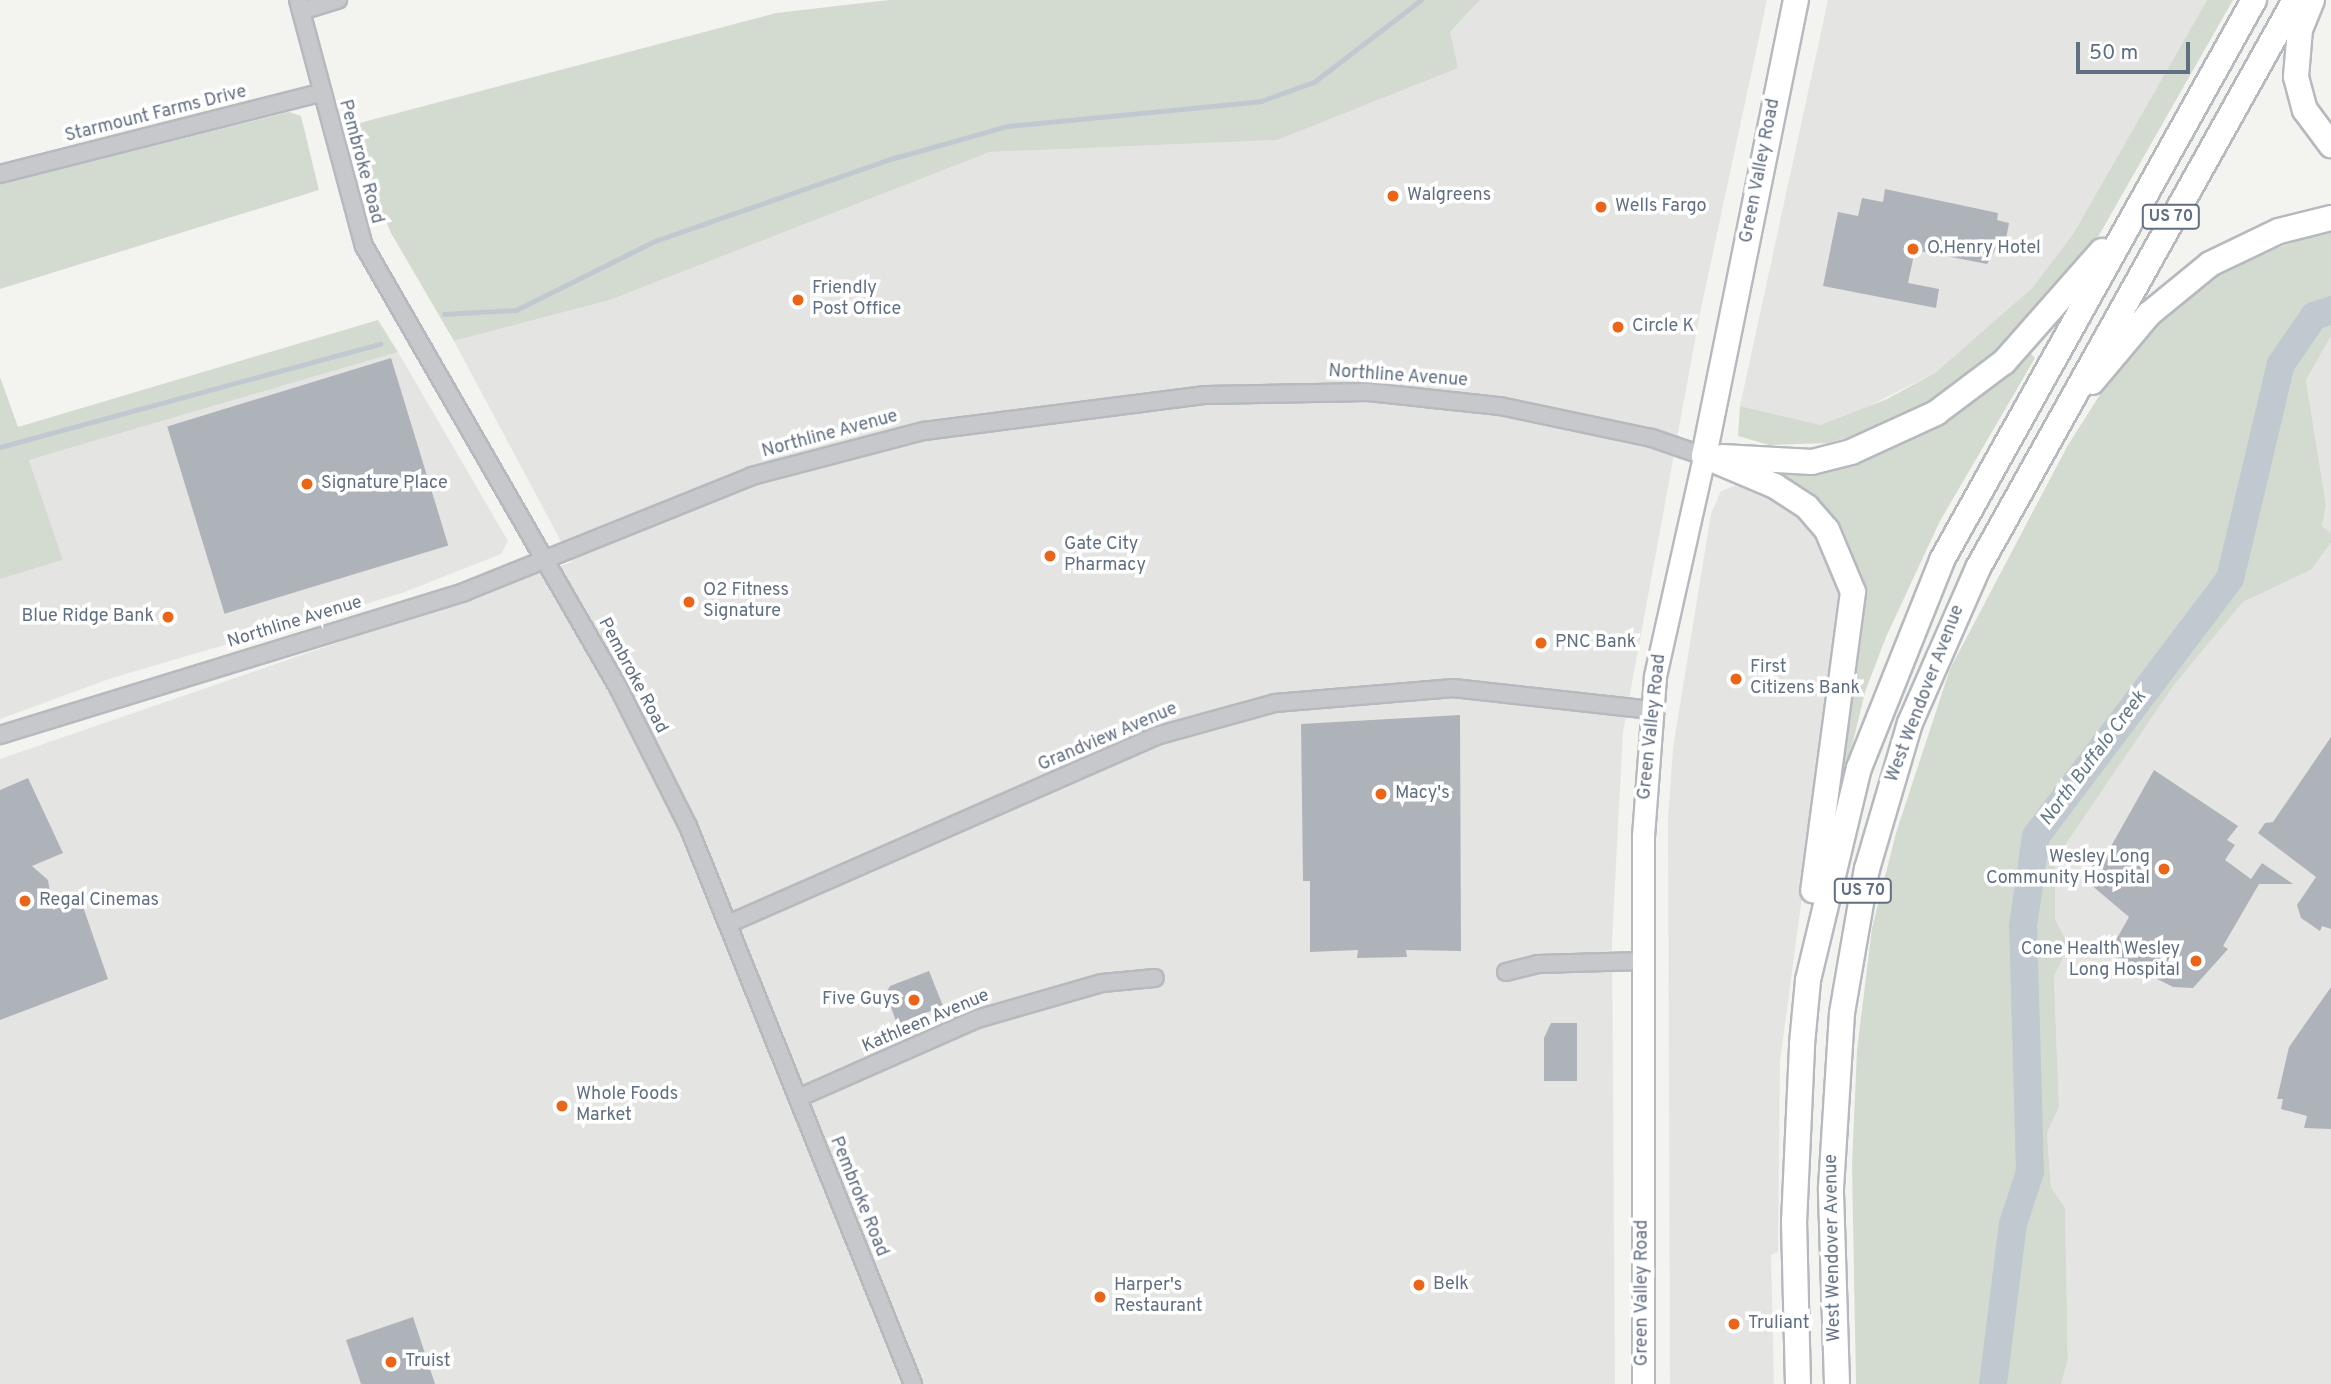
<!DOCTYPE html>
<style>
body{margin:0}
#map{position:relative;width:2331px;height:1384px;overflow:hidden;background:#f3f4ef;font-family:Overpass,sans-serif}
div>[style]{position:absolute}
.built>*{inset:0;background:#e4e4e3}
.green>*{inset:0;background:#d3dbd0}
.stream>*{height:4.5px;margin:-2.25px;padding:0 2.25px;transform-origin:2.25px;border-radius:2.25px;background:#c0c9d0}
.river>*{height:28px;margin:-14px;padding:0 14px;transform-origin:14px;border-radius:14px;background:#c0c9d0}
.building>*{inset:0;background:#aeb3ba;transform-origin:0 0}
.roads{filter:drop-shadow(2px 0 #b6b9bd) drop-shadow(-2px 0 #b6b9bd) drop-shadow(0 2px #b6b9bd) drop-shadow(0 -2px #b6b9bd)}
.minor>*{height:16px;margin:-8px;padding:0 8px;transform-origin:8px;border-radius:8px;background:#c6c8cc}
.major>*{height:21px;margin:-10.5px;padding:0 10.5px;transform-origin:10.5px;border-radius:10.5px;background:#fff}
.highway>*{height:24px;margin:-12px;padding:0 12px;transform-origin:12px;border-radius:12px;background:#fff}
.dots>*{width:19px;height:19px;translate:-50% -50%;box-sizing:border-box;border:4px solid #fff;border-radius:50%}
span{translate:-50% -50%;white-space:nowrap;text-align:center;line-height:1.15;-webkit-text-stroke:7px #fff;paint-order:stroke}
.shield-label span{padding:2px 5px;background:#fff;border:2px solid;border-radius:5px;-webkit-text-stroke-width:0}
.shield-label{font-size:16px;color:#616f82;font-weight:700}
.street-label{font-size:18px;color:#616f82}
.poi-label{font-size:18px;color:#616f82}
.left{translate:0 -50%;text-align:left}
.right{translate:-100% -50%;text-align:right}
.water-label{font-size:19px;color:#627887;font-style:italic}
.scale{position:absolute;left:2076px;top:42px;width:114px;height:32px;box-sizing:border-box;border:4px solid #616f82;border-top:0;padding-left:9px;font-size:21px;line-height:24px;white-space:nowrap;color:#616f82;-webkit-text-stroke:5px #fff;paint-order:stroke}
</style>
<div id="map">
<div class="built">
<div style="clip-path:polygon(1480px 0,1767px 0,1700px 313px,1623px 732px,1612px 940px,1615px 1384px,0 1384px,0 759px,572px 562px,454px 341px,610px 300px,990px 152px,1277px 140px,1450px 32px)"></div>
<div style="clip-path:polygon(1828px 0,2207px 0,2073px 234px,2032px 288px,1935px 373px,1841px 420px,1821px 425px,1740px 406px)"></div>
<div style="clip-path:polygon(2331px 336px,2331px 533px,2322px 526px,2326px 505px,2306px 380px)"></div>
<div style="clip-path:polygon(398px 352px,508px 541px,501px 554px,402px 593px,112px 678px,0 719px,0 579px,63px 560px,29px 460px)"></div>
<div style="clip-path:polygon(1742px 483px,1758px 486px,1807px 520px,1824px 543px,1843px 588px,1780px 1062px,1778px 1252px,1771px 1255px,1774px 1384px,1670px 1384px,1668px 819px,1673px 748px,1711px 514px,1721px 491px)"></div>
<div style="clip-path:polygon(2331px 543px,2331px 1384px,2061px 1384px,2068px 1360px,2065px 1209px,2051px 1187px,2047px 1133px,2059px 1107px,2054px 976px,2069px 946px,2055px 919px,2055px 860px,2174px 685px,2243px 602px,2311px 570px)"></div>
</div>
<div class="green">
<div style="clip-path:polygon(889px 0,1480px 0,1450px 32px,1458px 68px,1277px 140px,990px 152px,610px 300px,454px 341px,391px 233px,372px 188px,356px 124px,776px 13px)"></div>
<div style="clip-path:polygon(2207px 0,2233px 0,2098px 237px,2024px 328px,1933px 400px,1876px 429px,1828px 443px,1769px 445px,1738px 436px,1740px 406px,1821px 425px,1887px 399px,1935px 373px,2032px 288px,2073px 234px)"></div>
<div style="clip-path:polygon(289px 112px,301px 116px,319px 190px,0 289px,0 184px)"></div>
<div style="clip-path:polygon(2331px 228px,2331px 336px,2306px 380px,2326px 505px,2322px 526px,2331px 533px,2331px 543px,2311px 570px,2243px 602px,2174px 685px,2055px 860px,2055px 919px,2069px 946px,2054px 976px,2059px 1107px,2047px 1133px,2051px 1187px,2065px 1208px,2068px 1360px,2061px 1384px,1856px 1384px,1852px 1165px,1857px 1050px,1872px 928px,1896px 833px,1950px 669px,2068px 445px,2115px 371px,2156px 320px,2234px 264px)"></div>
<div style="clip-path:polygon(378px 320px,398px 352px,29px 460px,63px 560px,0 579px,0 377px,18px 427px)"></div>
<div style="clip-path:polygon(2031px 354px,2035px 358px,1940px 521px,1886px 637px,1865px 692px,1839px 800px,1835px 798px,1862px 630px,1858px 569px,1832px 519px,1756px 465px,1808px 467px,1999px 379px)"></div>
</div>
<div class="stream">
<div style="left:444px;top:314px;width:72px;rotate:-3.2deg"></div>
<div style="left:516px;top:310px;width:155px;rotate:-26.4deg"></div>
<div style="left:655px;top:241px;width:253px;rotate:-19.2deg"></div>
<div style="left:894px;top:158px;width:118px;rotate:-15.7deg"></div>
<div style="left:1008px;top:126px;width:254px;rotate:-5.6deg"></div>
<div style="left:1261px;top:101px;width:56px;rotate:-19.7deg"></div>
<div style="left:1314px;top:82px;width:135px;rotate:-37.5deg"></div>
<div style="left:0;top:447px;width:394px;rotate:-15.2deg"></div>
</div>
<div class="river">
<div style="left:1993px;top:1384px;width:161px;rotate:-82.9deg"></div>
<div style="left:2013px;top:1224px;width:55px;rotate:-71.9deg"></div>
<div style="left:2030px;top:1172px;width:246px;rotate:-91.6deg"></div>
<div style="left:2023px;top:926px;width:91px;rotate:-81.8deg"></div>
<div style="left:2036px;top:836px;width:322px;rotate:-53deg"></div>
<div style="left:2230px;top:579px;width:221px;rotate:-76.7deg"></div>
<div style="left:2281px;top:364px;width:58px;rotate:-55.5deg"></div>
<div style="left:2314px;top:316px;width:18px;rotate:-19deg"></div>
</div>
<div class="building">
<div style="clip-path:polygon(1885px 189px,1998px 213px,1997px 220px,2009px 223px,2004px 250px,1996px 248px,1987px 264px,1915px 250px,1908px 283px,1939px 289px,1936px 308px,1823px 286px,1838px 212px,1858px 216px,1862px 198px,1883px 202px)"></div>
<div style="left:391px;top:358px;width:196px;height:234px;rotate:73deg"></div>
<div style="clip-path:polygon(1460px 715px,1461px 951px,1406px 950px,1407px 957px,1357px 958px,1358px 950px,1310px 952px,1310px 881px,1303px 881px,1301px 724px)"></div>
<div style="clip-path:polygon(2331px 737px,2331px 929px,2322px 926px,2320px 931px,2301px 918px,2297px 905px,2316px 877px,2258px 833px,2265px 823px,2273px 822px)"></div>
<div style="clip-path:polygon(2154px 770px,2238px 826px,2227px 840px,2235px 845px,2225px 860px,2251px 879px,2262px 863px,2293px 884px,2259px 884px,2223px 946px,2228px 949px,2193px 988px,2173px 987px,2108px 954px,2129px 917px,2083px 878px,2101px 854px,2105px 857px)"></div>
<div style="clip-path:polygon(28px 778px,63px 853px,32px 866px,48px 880px,53px 910px,80px 898px,108px 979px,0 1020px,0 790px)"></div>
<div style="clip-path:polygon(929px 971px,943px 1006px,897px 1024px,886px 993px,890px 986px)"></div>
<div style="clip-path:polygon(2331px 987px,2331px 1129px,2304px 1128px,2307px 1116px,2281px 1109px,2283px 1099px,2277px 1099px,2289px 1047px)"></div>
<div style="clip-path:polygon(1551px 1023px,1577px 1023px,1577px 1081px,1544px 1081px,1544px 1038px)"></div>
<div style="clip-path:polygon(413px 1317px,435px 1384px,361px 1384px,346px 1340px)"></div>
</div>
<div class="roads">
<div class="minor">
<div style="left:298px;top:0;width:255px;rotate:75deg"></div>
<div style="left:364px;top:246px;width:511px;rotate:60.07deg"></div>
<div style="left:619px;top:689px;width:153px;rotate:63.3deg"></div>
<div style="left:688px;top:826px;width:602px;rotate:68.04deg"></div>
<div style="left:301px;top:11px;width:39px;rotate:-17deg"></div>
<div style="left:0;top:174px;width:331px;rotate:-14.2deg"></div>
<div style="left:0;top:735px;width:486px;rotate:-17.1deg"></div>
<div style="left:464px;top:592px;width:310px;rotate:-21.9deg"></div>
<div style="left:752px;top:476px;width:178px;rotate:-14.7deg"></div>
<div style="left:924px;top:431px;width:284px;rotate:-7.3deg"></div>
<div style="left:1206px;top:395px;width:162px;rotate:-1.1deg"></div>
<div style="left:1368px;top:392px;width:133px;rotate:6.1deg"></div>
<div style="left:1500px;top:406px;width:155px;rotate:11.9deg"></div>
<div style="left:1652px;top:438px;width:55px;rotate:19.1deg"></div>
<div style="left:728px;top:924px;width:467px;rotate:-23.7deg"></div>
<div style="left:1156px;top:736px;width:123px;rotate:-15.5deg"></div>
<div style="left:1275px;top:703px;width:179px;rotate:-4.8deg"></div>
<div style="left:1453px;top:688px;width:200px;rotate:6.3deg"></div>
<div style="left:1506px;top:972px;width:32px;rotate:-14deg"></div>
<div style="left:1537px;top:964px;width:104px;rotate:-1.7deg"></div>
<div style="left:798px;top:1098px;width:196px;rotate:-23.8deg"></div>
<div style="left:977px;top:1019px;width:130px;rotate:-16.1deg"></div>
<div style="left:1102px;top:983px;width:53px;rotate:-5.4deg"></div>
</div>
<div class="major">
<div style="left:1643px;top:1384px;width:548px;rotate:-90deg"></div>
<div style="left:1643px;top:836px;width:160px;rotate:-85.7deg"></div>
<div style="left:1655px;top:676px;width:225px;rotate:-77.4deg"></div>
</div>
<div class="highway">
<div style="left:2312px;top:0;width:31px;rotate:112deg"></div>
<div style="left:2300px;top:29px;width:48px;rotate:94.8deg"></div>
<div style="left:2296px;top:77px;width:34px;rotate:75deg"></div>
<div style="left:2305px;top:110px;width:44px;rotate:53.4deg"></div>
<div style="left:2092px;top:382px;width:89px;rotate:-50deg"></div>
<div style="left:2149px;top:314px;width:79px;rotate:-39.3deg"></div>
<div style="left:2210px;top:264px;width:76px;rotate:-25.6deg"></div>
<div style="left:2279px;top:231px;width:54px;rotate:-14deg"></div>
<div style="left:1704px;top:456px;width:77px;rotate:22.9deg"></div>
<div style="left:1775px;top:486px;width:38px;rotate:33deg"></div>
<div style="left:1807px;top:507px;width:30px;rotate:49deg"></div>
<div style="left:1827px;top:530px;width:67px;rotate:67.2deg"></div>
<div style="left:1853px;top:592px;width:301px;rotate:97.6deg"></div>
<div style="left:1704px;top:456px;width:465px;rotate:-78.6deg"></div>
<div style="left:1722px;top:457px;width:90px;rotate:3.2deg"></div>
<div style="left:1812px;top:462px;width:40px;rotate:-14.4deg"></div>
<div style="left:1851px;top:452px;width:94px;rotate:-24.6deg"></div>
<div style="left:1936px;top:413px;width:85px;rotate:-36.9deg"></div>
<div style="left:2004px;top:362px;width:148px;rotate:-48.6deg"></div>
<div style="left:1798px;top:1384px;width:161px;rotate:-91.4deg"></div>
<div style="left:1794px;top:1223px;width:179px;rotate:-87.4deg"></div>
<div style="left:1802px;top:1044px;width:64px;rotate:-84.6deg"></div>
<div style="left:1808px;top:980px;width:218px;rotate:-76.5deg"></div>
<div style="left:1859px;top:768px;width:224px;rotate:-68.2deg"></div>
<div style="left:1942px;top:560px;width:641px;rotate:-60.88deg"></div>
<div style="left:1837px;top:1384px;width:196px;rotate:-91.8deg"></div>
<div style="left:1831px;top:1188px;width:175px;rotate:-86.4deg"></div>
<div style="left:1842px;top:1013px;width:146px;rotate:-80.2deg"></div>
<div style="left:1867px;top:869px;width:152px;rotate:-73.6deg"></div>
<div style="left:1910px;top:723px;width:169px;rotate:-66.3deg"></div>
<div style="left:1978px;top:568px;width:650px;rotate:-60.83deg"></div>
</div>
</div>
<div class="dots">
<div style="left:1393px;top:196px;background:#eb6518"></div>
<div style="left:1601px;top:207px;background:#eb6518"></div>
<div style="left:1913px;top:249px;background:#eb6518"></div>
<div style="left:798px;top:300px;background:#eb6518"></div>
<div style="left:1618px;top:327px;background:#eb6518"></div>
<div style="left:307px;top:484px;background:#eb6518"></div>
<div style="left:1050px;top:556px;background:#eb6518"></div>
<div style="left:689px;top:602px;background:#eb6518"></div>
<div style="left:168px;top:617px;background:#eb6518"></div>
<div style="left:1541px;top:643px;background:#eb6518"></div>
<div style="left:1736px;top:679px;background:#eb6518"></div>
<div style="left:1381px;top:794px;background:#eb6518"></div>
<div style="left:2164px;top:869px;background:#eb6518"></div>
<div style="left:25px;top:901px;background:#eb6518"></div>
<div style="left:2196px;top:961px;background:#eb6518"></div>
<div style="left:914px;top:1000px;background:#eb6518"></div>
<div style="left:562px;top:1106px;background:#eb6518"></div>
<div style="left:1419px;top:1285px;background:#eb6518"></div>
<div style="left:1100px;top:1297px;background:#eb6518"></div>
<div style="left:1734px;top:1324px;background:#eb6518"></div>
<div style="left:391px;top:1362px;background:#eb6518"></div>
</div>
<div class="shield-label">
<span style="left:2171px;top:217px">US 70</span>
<span style="left:1863px;top:891px">US 70</span>
</div>
<div class="street-label">
<span style="left:156px;top:115px;rotate:-14deg">Starmount Farms Drive</span>
<span style="left:360px;top:162px;rotate:75deg">Pembroke Road</span>
<span style="left:1761px;top:171px;rotate:-79deg">Green Valley Road</span>
<span style="left:1398px;top:377px;rotate:4deg">Northline Avenue</span>
<span style="left:830px;top:435px;rotate:-15deg">Northline Avenue</span>
<span style="left:295px;top:623px;rotate:-17deg">Northline Avenue</span>
<span style="left:632px;top:676px;rotate:62deg">Pembroke Road</span>
<span style="left:1926px;top:694px;rotate:-69deg">West Wendover Avenue</span>
<span style="left:1653px;top:727px;rotate:-84deg">Green Valley Road</span>
<span style="left:1108px;top:738px;rotate:-23deg">Grandview Avenue</span>
<span style="left:926px;top:1022px;rotate:-23deg">Kathleen Avenue</span>
<span style="left:858px;top:1197px;rotate:68deg">Pembroke Road</span>
<span style="left:1834px;top:1248px;rotate:-91deg">West Wendover Avenue</span>
<span style="left:1643px;top:1293px;rotate:-90deg">Green Valley Road</span>
</div>
<div class="poi-label">
<span class="left" style="left:1407px;top:196px">Walgreens</span>
<span class="left" style="left:1615px;top:207px">Wells Fargo</span>
<span class="left" style="left:1927px;top:249px">O.Henry Hotel</span>
<span class="left" style="left:812px;top:300px">Friendly<br>Post Office</span>
<span class="left" style="left:1632px;top:327px">Circle K</span>
<span class="left" style="left:321px;top:484px">Signature Place</span>
<span class="left" style="left:1064px;top:556px">Gate City<br>Pharmacy</span>
<span class="left" style="left:703px;top:602px">O2 Fitness<br>Signature</span>
<span class="right" style="left:154px;top:617px">Blue Ridge Bank</span>
<span class="left" style="left:1555px;top:643px">PNC Bank</span>
<span class="left" style="left:1750px;top:679px">First<br>Citizens Bank</span>
<span class="left" style="left:1395px;top:794px">Macy's</span>
<span class="right" style="left:2150px;top:869px">Wesley Long<br>Community Hospital</span>
<span class="left" style="left:39px;top:901px">Regal Cinemas</span>
<span class="right" style="left:2180px;top:961px">Cone Health Wesley<br>Long Hospital</span>
<span class="right" style="left:900px;top:1000px">Five Guys</span>
<span class="left" style="left:576px;top:1106px">Whole Foods<br>Market</span>
<span class="left" style="left:1433px;top:1285px">Belk</span>
<span class="left" style="left:1114px;top:1297px">Harper's<br>Restaurant</span>
<span class="left" style="left:1748px;top:1324px">Truliant</span>
<span class="left" style="left:405px;top:1362px">Truist</span>
</div>
<div class="water-label">
<span style="left:2094px;top:759px;rotate:-53deg">North Buffalo Creek</span>
</div>
<div class="scale">50 m</div>
</div>
